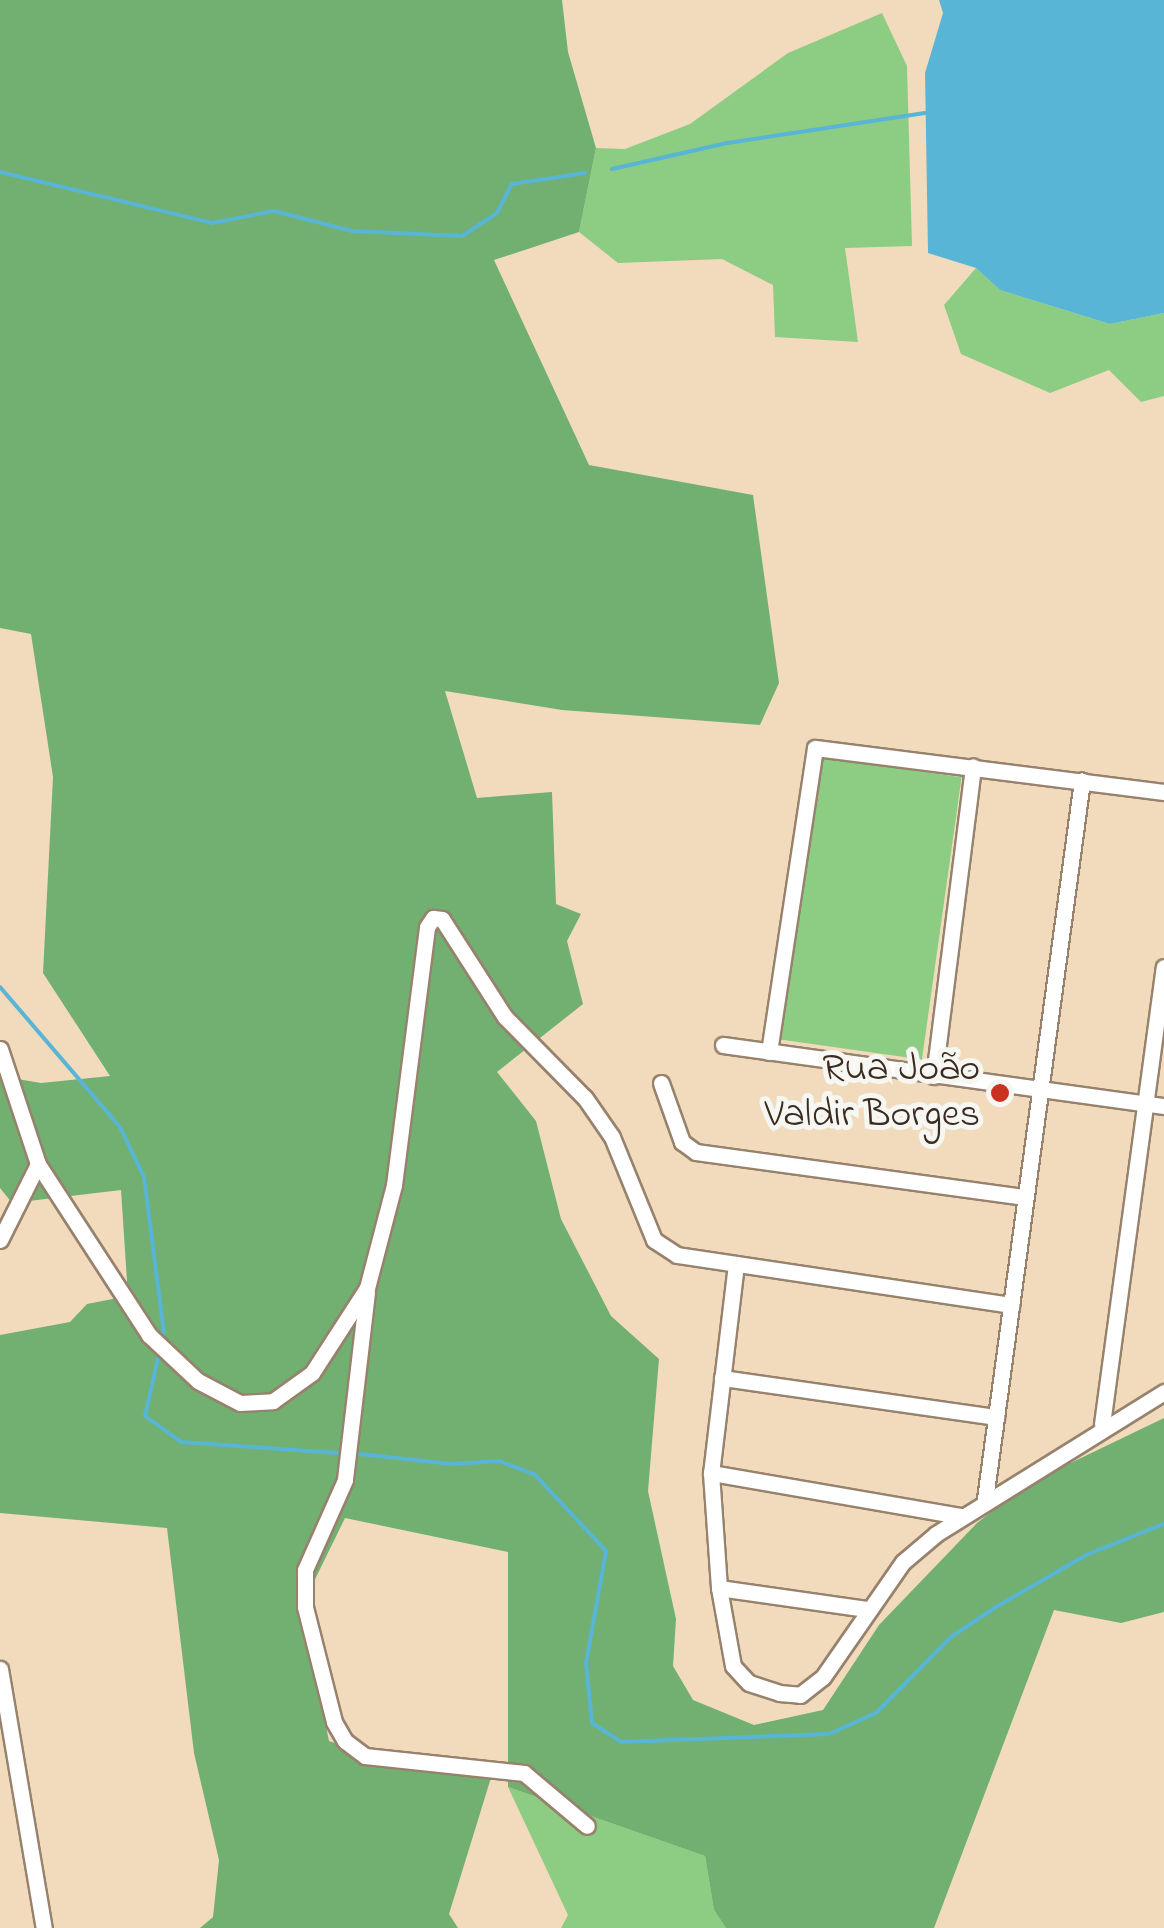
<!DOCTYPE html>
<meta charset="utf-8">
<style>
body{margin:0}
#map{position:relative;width:1164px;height:1928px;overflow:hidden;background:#f2dbbc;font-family:"Indie Flower",sans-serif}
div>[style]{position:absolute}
.green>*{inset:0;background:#8ccc83;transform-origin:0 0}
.forest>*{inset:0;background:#71b071}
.water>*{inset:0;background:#58b5d6}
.stream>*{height:4px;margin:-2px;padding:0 2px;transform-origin:2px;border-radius:2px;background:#58b5d6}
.roads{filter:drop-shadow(2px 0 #96826d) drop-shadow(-2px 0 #96826d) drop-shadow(0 2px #96826d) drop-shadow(0 -2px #96826d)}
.minor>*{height:15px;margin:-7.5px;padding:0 7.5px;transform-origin:7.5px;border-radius:7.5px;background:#fff}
.dots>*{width:28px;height:28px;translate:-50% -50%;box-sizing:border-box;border:5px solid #f6f6f2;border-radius:50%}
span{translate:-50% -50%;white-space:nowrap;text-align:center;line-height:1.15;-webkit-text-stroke:10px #f6f6f2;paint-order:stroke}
.poi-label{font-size:40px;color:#3b2a1e}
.right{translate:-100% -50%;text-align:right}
</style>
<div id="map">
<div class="green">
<div style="clip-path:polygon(882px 13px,907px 66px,912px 246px,845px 248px,858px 342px,775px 337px,773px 285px,722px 259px,618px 263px,579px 232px,596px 148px,625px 149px,690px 124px,788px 53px)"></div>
<div style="clip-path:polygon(976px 268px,1000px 290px,1110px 324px,1164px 313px,1164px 396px,1141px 402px,1109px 370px,1050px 393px,961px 354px,944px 305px)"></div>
<div style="left:818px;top:757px;width:145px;height:285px;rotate:8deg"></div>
<div style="clip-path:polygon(508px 1787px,705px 1856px,714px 1910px,726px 1928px,561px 1928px,568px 1915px)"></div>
</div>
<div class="forest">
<div style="clip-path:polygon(0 0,562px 0,568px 52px,596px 148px,579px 232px,494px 260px,589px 465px,753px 495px,779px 683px,760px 725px,562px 710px,445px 691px,477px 798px,552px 792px,556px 904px,581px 914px,567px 941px,583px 1004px,497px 1072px,536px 1121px,561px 1219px,611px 1316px,659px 1359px,648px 1491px,676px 1619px,673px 1666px,693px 1700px,754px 1725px,823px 1710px,879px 1625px,977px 1523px,1027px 1484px,1164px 1418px,1164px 1612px,1121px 1623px,1054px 1610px,934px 1928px,726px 1928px,714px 1910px,705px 1856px,508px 1787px,508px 1552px,345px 1518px,302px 1606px,329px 1741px,375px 1758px,494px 1768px,449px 1914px,458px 1928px,200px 1928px,213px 1917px,219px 1860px,194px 1753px,167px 1528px,0 1513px,0 1335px,70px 1322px,87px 1304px,128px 1296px,121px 1190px,12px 1203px,0 1188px,0 1076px,41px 1083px,110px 1076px,43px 973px,53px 777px,31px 634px,0 628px)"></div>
</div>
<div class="water">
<div style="clip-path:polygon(939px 0,1164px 0,1164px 313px,1110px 324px,1000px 290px,976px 268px,928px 253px,925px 73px,943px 13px)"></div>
</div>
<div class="stream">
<div style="left:612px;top:169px;width:118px;rotate:-12.7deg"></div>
<div style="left:727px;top:143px;width:200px;rotate:-8.6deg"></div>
<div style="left:0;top:172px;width:218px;rotate:13.5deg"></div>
<div style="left:212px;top:223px;width:63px;rotate:-11deg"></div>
<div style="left:274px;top:211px;width:81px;rotate:14.4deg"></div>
<div style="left:352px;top:231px;width:110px;rotate:2.6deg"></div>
<div style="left:462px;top:236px;width:42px;rotate:-33.3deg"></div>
<div style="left:497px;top:213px;width:33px;rotate:-63deg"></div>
<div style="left:512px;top:184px;width:74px;rotate:-8.6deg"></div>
<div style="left:0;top:987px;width:184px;rotate:49.4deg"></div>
<div style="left:120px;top:1127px;width:55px;rotate:64.4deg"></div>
<div style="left:144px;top:1177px;width:157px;rotate:82.7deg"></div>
<div style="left:158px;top:1358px;width:59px;rotate:102.6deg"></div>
<div style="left:145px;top:1416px;width:44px;rotate:35.8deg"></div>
<div style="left:181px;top:1442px;width:156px;rotate:4deg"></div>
<div style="left:351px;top:1453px;width:101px;rotate:6.3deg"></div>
<div style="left:451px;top:1464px;width:48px;rotate:-3.6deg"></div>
<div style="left:499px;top:1461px;width:39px;rotate:21deg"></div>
<div style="left:535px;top:1475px;width:104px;rotate:46.9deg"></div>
<div style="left:606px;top:1551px;width:114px;rotate:100.1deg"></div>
<div style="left:586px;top:1663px;width:60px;rotate:84.3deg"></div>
<div style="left:592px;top:1723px;width:35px;rotate:33deg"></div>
<div style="left:621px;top:1742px;width:208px;rotate:-2.2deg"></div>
<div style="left:829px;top:1734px;width:51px;rotate:-24.1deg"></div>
<div style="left:876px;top:1713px;width:107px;rotate:-45.4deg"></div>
<div style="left:951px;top:1637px;width:54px;rotate:-33.7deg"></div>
<div style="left:996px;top:1607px;width:104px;rotate:-30deg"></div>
<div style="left:1086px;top:1555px;width:84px;rotate:-21.7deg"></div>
</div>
<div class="roads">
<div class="minor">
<div style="left:723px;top:1045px;width:445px;rotate:7.9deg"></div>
<div style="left:0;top:1049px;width:121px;rotate:71.7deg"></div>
<div style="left:38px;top:1164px;width:85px;rotate:116.6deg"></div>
<div style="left:769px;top:1052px;width:307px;rotate:-81.4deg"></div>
<div style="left:815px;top:748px;width:352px;rotate:7.2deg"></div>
<div style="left:934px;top:1076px;width:312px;rotate:-82.8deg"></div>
<div style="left:661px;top:1083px;width:63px;rotate:70.4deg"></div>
<div style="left:682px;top:1142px;width:17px;rotate:36deg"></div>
<div style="left:696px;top:1152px;width:332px;rotate:7.8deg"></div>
<div style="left:38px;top:1164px;width:204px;rotate:57deg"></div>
<div style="left:149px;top:1335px;width:67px;rotate:43.2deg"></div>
<div style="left:198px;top:1381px;width:47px;rotate:27.6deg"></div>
<div style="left:240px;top:1403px;width:33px;rotate:-3deg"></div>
<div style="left:273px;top:1401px;width:48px;rotate:-35.7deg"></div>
<div style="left:312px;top:1373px;width:101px;rotate:-57.1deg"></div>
<div style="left:367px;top:1288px;width:106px;rotate:-75.3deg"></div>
<div style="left:394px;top:1185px;width:260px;rotate:-82.7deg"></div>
<div style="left:427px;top:927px;width:11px;rotate:-56deg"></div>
<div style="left:433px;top:918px;width:9px;rotate:6deg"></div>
<div style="left:442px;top:919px;width:117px;rotate:57.3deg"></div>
<div style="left:505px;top:1017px;width:114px;rotate:45.4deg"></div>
<div style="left:585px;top:1098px;width:47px;rotate:55.3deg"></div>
<div style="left:612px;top:1137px;width:111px;rotate:67.8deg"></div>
<div style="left:654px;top:1240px;width:27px;rotate:33deg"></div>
<div style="left:677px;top:1255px;width:338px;rotate:8.5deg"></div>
<div style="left:736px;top:1264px;width:210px;rotate:96.8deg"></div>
<div style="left:711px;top:1473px;width:115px;rotate:86deg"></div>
<div style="left:719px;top:1588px;width:79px;rotate:79.8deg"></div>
<div style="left:733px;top:1666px;width:23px;rotate:47deg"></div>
<div style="left:749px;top:1683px;width:32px;rotate:18deg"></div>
<div style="left:779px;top:1693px;width:21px;rotate:5deg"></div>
<div style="left:800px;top:1695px;width:29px;rotate:-38deg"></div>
<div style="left:823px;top:1677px;width:140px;rotate:-55.2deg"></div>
<div style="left:903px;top:1562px;width:43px;rotate:-40.3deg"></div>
<div style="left:936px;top:1534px;width:269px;rotate:-31.9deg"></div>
<div style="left:367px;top:1292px;width:189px;rotate:96.7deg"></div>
<div style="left:345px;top:1480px;width:98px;rotate:114deg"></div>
<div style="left:305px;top:1570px;width:37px;rotate:90deg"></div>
<div style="left:305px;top:1607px;width:119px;rotate:75.8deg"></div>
<div style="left:334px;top:1722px;width:22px;rotate:60deg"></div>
<div style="left:345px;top:1741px;width:25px;rotate:37deg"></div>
<div style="left:365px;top:1756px;width:160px;rotate:6.1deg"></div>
<div style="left:524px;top:1773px;width:82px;rotate:40.1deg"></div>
<div style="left:722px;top:1378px;width:277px;rotate:8.1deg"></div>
<div style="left:1102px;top:1424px;width:461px;rotate:-82.3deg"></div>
<div style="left:711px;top:1473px;width:254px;rotate:9.8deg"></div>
<div style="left:985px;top:1499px;width:725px;rotate:-82.31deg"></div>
<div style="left:719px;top:1588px;width:149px;rotate:8.1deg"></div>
<div style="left:0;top:1669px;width:263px;rotate:80.4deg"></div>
</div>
</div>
<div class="dots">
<div style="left:1000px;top:1093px;background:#c8321e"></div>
</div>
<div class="poi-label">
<span class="right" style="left:980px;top:1093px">Rua João<br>Valdir Borges</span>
</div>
</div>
